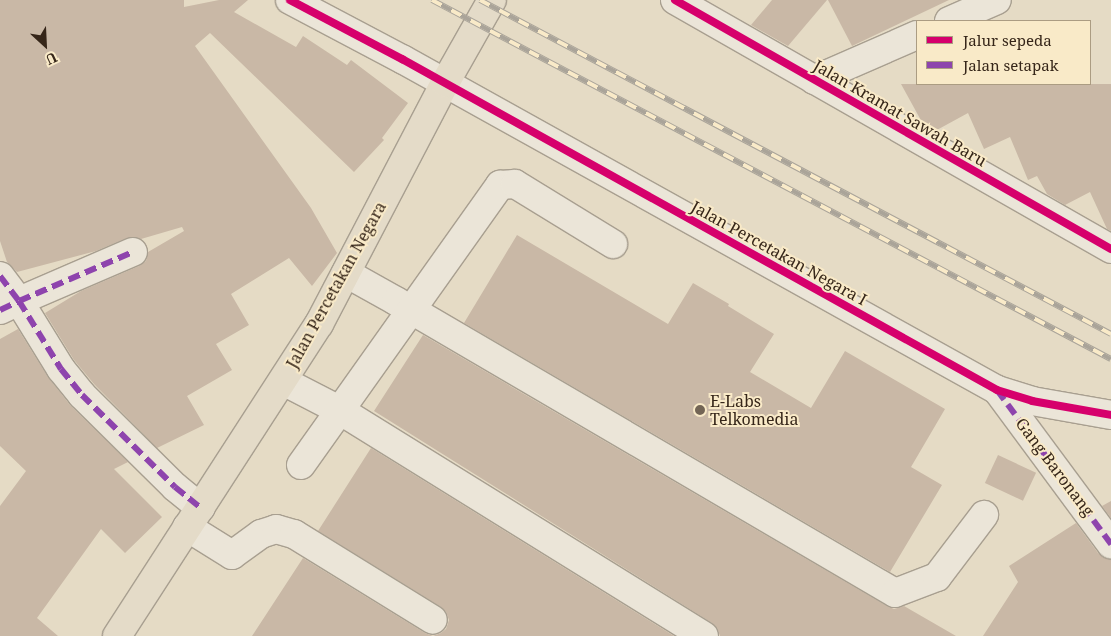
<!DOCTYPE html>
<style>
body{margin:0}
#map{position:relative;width:1111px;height:636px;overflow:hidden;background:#e5dbc5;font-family:"Noto Serif",serif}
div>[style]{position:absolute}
.building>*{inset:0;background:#c9b8a6;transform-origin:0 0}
.roads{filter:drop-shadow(1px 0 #a89f90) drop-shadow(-1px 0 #a89f90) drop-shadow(0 1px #a89f90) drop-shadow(0 -1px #a89f90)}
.minor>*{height:28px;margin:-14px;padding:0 14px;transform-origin:14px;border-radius:14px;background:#ebe5d8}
.major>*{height:28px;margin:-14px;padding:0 14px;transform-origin:14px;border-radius:14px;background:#e4dbc8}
.rail>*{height:5.5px;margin-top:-2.75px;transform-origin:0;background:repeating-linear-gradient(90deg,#f9eac8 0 11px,#aaa499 0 22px);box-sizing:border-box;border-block:1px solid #aaa499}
.quiet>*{height:6px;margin-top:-3px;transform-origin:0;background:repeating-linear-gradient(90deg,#8e44ad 0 12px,transparent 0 18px)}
.cycleway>*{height:8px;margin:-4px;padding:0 4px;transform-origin:4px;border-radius:4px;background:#d6006c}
.dots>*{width:14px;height:14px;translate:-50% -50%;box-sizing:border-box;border:2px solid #f9eac8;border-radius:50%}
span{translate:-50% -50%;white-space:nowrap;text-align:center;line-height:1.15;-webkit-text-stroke:4px #f9eac8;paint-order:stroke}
.street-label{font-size:16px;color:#362619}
.poi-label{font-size:16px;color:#362619}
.left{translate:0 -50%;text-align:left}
.legend{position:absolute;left:916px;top:20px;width:175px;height:65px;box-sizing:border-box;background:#f9eac8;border:1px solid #ab9c82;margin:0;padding:6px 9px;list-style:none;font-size:15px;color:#362619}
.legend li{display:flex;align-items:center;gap:10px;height:25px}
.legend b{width:25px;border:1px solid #ab9c82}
.north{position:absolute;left:20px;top:20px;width:50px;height:50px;-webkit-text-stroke:4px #f9eac8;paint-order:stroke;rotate:155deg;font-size:14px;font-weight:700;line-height:20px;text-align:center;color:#362619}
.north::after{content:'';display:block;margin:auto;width:18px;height:22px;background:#362619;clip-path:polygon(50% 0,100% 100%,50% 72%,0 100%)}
</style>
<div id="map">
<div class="building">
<div style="clip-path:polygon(0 0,184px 0,184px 7px,219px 0,248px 0,234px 12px,296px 47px,303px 36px,347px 65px,351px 60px,408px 103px,382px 138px,384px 140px,354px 172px,210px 33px,195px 46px,311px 208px,337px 253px,312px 286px,289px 258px,231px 294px,249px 325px,216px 344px,232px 370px,187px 396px,204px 425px,157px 448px,94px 384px,74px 360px,45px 313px,81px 291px,139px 266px,146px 261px,148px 252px,184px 231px,182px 227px,141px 239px,127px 238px,96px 251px,17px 272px,7px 262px,0 241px)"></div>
<div style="clip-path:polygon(772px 0,827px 0,788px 46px,751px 25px)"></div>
<div style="clip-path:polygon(828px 0,949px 0,852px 46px)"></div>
<div style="clip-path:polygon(901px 84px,1111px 84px,1111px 231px,1107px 229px,1090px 192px,1065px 205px,1047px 194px,1037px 176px,1028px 180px,1010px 137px,984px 149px,968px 113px,935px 131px,923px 124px)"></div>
<div style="clip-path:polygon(517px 235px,668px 324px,693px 283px,729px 304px,728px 306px,774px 334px,750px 372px,811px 408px,845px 351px,945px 409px,911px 467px,942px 485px,890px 572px,464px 323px)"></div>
<div style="clip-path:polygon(18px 329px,48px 377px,70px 405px,128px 462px,114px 469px,162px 517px,125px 553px,101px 529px,37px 618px,58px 636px,0 636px,0 506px,26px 471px,0 446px,0 339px)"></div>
<div style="clip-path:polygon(423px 335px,887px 606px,894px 609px,904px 606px,956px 636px,720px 636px,717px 628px,712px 623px,374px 411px)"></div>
<div style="clip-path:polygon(371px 448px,674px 636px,252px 636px,303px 558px,425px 633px,433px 636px,441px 633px,446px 629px,449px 620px,446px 612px,441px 607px,318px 531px)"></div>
<div style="left:998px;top:455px;width:42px;height:31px;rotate:25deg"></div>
<div style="clip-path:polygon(1111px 501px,1111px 518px,1102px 506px)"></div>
<div style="clip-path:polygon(1076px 523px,1098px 553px,1111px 559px,1111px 636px,983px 636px,1018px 582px,1009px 566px)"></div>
</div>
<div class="roads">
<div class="minor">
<div style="left:290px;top:0;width:127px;rotate:27.8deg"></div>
<div style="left:402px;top:59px;width:681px;rotate:29.09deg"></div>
<div style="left:997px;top:390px;width:37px;rotate:17deg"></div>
<div style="left:1032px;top:401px;width:80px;rotate:10deg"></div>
<div style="left:675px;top:0;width:502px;rotate:29.73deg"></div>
<div style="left:949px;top:21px;width:52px;rotate:-23.6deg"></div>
<div style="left:814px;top:80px;width:112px;rotate:-23.6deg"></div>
<div style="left:346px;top:273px;width:57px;rotate:29.2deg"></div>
<div style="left:396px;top:301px;width:578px;rotate:30.33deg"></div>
<div style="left:895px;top:593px;width:45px;rotate:-20.9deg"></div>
<div style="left:937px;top:577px;width:78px;rotate:-52.8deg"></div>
<div style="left:0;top:276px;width:31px;rotate:53deg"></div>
<div style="left:19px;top:301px;width:124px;rotate:-23.3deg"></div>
<div style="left:0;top:310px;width:21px;rotate:-25deg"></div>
<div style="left:19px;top:301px;width:80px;rotate:58.3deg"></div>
<div style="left:61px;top:369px;width:33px;rotate:51deg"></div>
<div style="left:82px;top:395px;width:131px;rotate:44.7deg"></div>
<div style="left:175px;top:487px;width:33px;rotate:39deg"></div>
<div style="left:283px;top:381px;width:65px;rotate:27.3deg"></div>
<div style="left:341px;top:411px;width:427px;rotate:31.8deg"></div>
<div style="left:997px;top:390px;width:192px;rotate:53.5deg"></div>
<div style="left:301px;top:465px;width:344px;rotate:-54.6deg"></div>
<div style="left:500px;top:185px;width:15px;rotate:-4deg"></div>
<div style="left:515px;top:184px;width:115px;rotate:31.5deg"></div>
<div style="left:187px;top:527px;width:53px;rotate:31.9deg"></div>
<div style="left:232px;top:555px;width:36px;rotate:-36deg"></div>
<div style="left:261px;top:534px;width:16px;rotate:-18deg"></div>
<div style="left:276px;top:529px;width:19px;rotate:16deg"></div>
<div style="left:294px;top:534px;width:163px;rotate:31.7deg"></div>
</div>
<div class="major">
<div style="left:117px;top:636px;width:372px;rotate:-57.1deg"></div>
<div style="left:319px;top:324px;width:272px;rotate:-62.4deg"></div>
<div style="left:445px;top:83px;width:95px;rotate:-60.5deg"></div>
</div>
</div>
<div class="rail">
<div style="left:432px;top:0;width:768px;rotate:27.87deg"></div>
<div style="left:480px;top:0;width:714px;rotate:27.89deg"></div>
</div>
<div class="quiet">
<div style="left:0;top:276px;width:31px;rotate:53deg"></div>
<div style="left:19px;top:301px;width:124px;rotate:-23.3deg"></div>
<div style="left:0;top:310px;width:21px;rotate:-25deg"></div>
<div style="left:19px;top:301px;width:80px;rotate:58.3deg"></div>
<div style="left:61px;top:369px;width:33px;rotate:51deg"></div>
<div style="left:82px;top:395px;width:131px;rotate:44.7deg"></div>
<div style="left:175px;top:487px;width:33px;rotate:39deg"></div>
<div style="left:997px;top:390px;width:192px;rotate:53.5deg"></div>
</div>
<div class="cycleway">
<div style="left:290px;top:0;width:127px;rotate:27.8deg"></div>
<div style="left:402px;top:59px;width:681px;rotate:29.09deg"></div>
<div style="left:997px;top:390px;width:37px;rotate:17deg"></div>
<div style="left:1032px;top:401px;width:80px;rotate:10deg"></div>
<div style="left:675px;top:0;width:502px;rotate:29.73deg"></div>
</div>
<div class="dots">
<div style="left:700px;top:410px;background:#736555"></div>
</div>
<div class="street-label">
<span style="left:900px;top:113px;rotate:30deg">Jalan Kramat Sawah Baru</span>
<span style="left:779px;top:253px;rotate:29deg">Jalan Percetakan Negara I</span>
<span style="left:336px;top:285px;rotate:-61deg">Jalan Percetakan Negara</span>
<span style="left:1055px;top:467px;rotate:53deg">Gang Baronang</span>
</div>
<div class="poi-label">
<span class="left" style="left:710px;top:410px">E-Labs<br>Telkomedia</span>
</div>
<ul class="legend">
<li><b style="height:6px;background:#d6006c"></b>Jalur sepeda</li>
<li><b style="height:6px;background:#8e44ad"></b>Jalan setapak</li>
</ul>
<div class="north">U</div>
</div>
